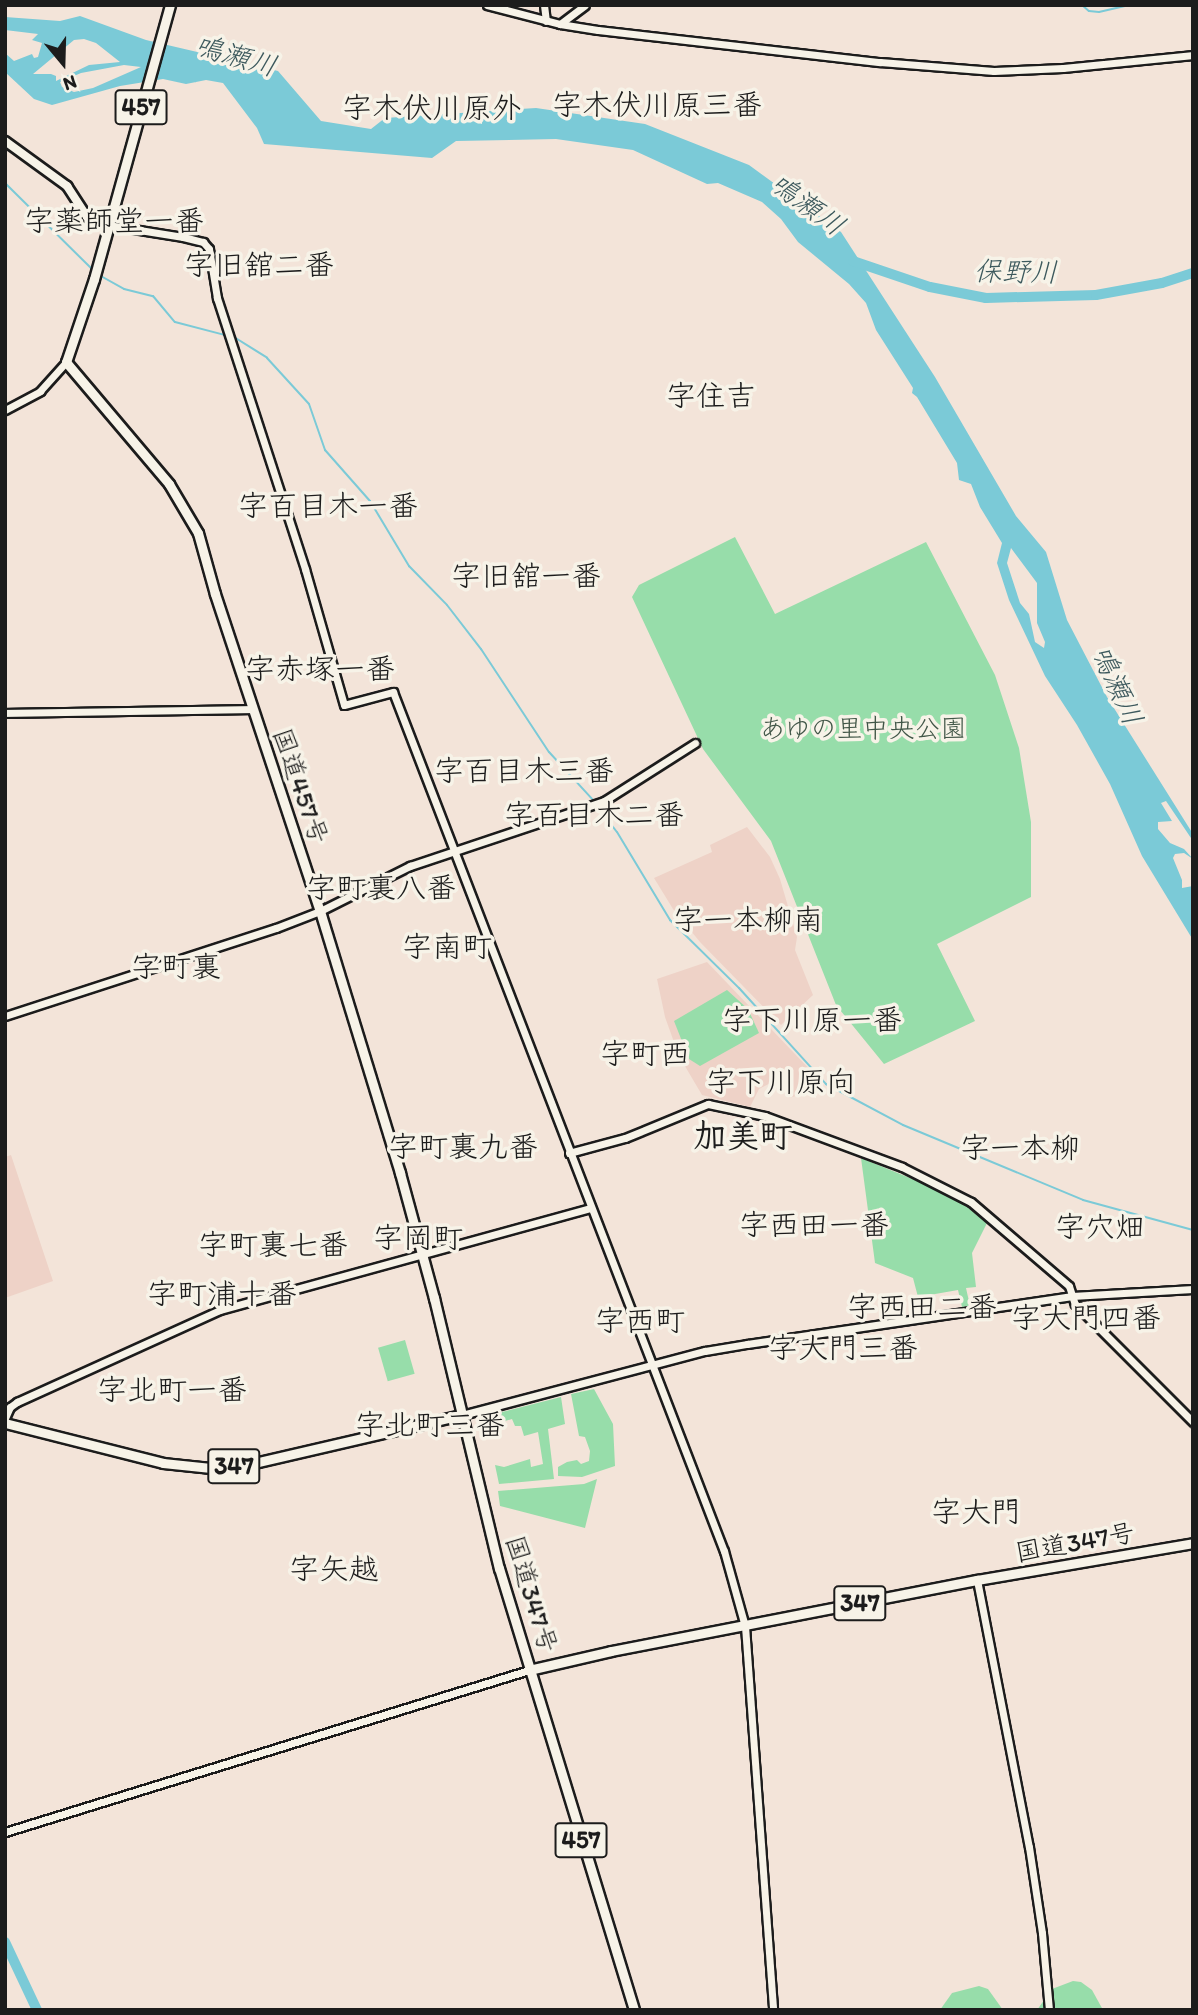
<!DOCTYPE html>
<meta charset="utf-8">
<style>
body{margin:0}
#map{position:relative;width:1198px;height:2015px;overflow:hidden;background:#f3e4d9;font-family:Itim,"Klee One",sans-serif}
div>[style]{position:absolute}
.built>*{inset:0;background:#eed2c7}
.green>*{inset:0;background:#97ddaa;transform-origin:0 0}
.water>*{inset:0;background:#7bcad7}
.stream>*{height:2px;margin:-1px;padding:0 1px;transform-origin:1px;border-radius:1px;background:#7bcad7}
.river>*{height:10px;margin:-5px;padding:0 5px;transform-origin:5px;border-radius:5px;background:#7bcad7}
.roads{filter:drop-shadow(2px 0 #1c1c1c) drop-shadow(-2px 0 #1c1c1c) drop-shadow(0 2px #1c1c1c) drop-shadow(0 -2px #1c1c1c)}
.tertiary>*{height:7px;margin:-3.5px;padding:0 3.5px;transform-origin:3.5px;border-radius:3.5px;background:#f7f3e8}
.secondary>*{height:8px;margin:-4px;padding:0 4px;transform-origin:4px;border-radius:4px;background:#f7f3e8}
.trunk>*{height:9px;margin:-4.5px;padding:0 4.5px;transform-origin:4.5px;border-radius:4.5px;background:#f7f3e8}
span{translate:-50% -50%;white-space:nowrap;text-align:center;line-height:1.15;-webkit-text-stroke:7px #f7f3e8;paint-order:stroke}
.shield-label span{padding:2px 5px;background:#f7f3e8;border:2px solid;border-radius:5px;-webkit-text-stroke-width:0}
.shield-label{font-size:24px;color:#1c1c1c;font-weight:700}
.park-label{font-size:26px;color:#415647}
.street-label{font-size:26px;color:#1c1c1c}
.water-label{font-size:28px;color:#3d595d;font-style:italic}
.quarter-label{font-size:30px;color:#1c1c1c}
.district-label{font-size:33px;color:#1c1c1c;font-weight:700}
.frame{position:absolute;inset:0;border:7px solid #1c1c1c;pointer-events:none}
.north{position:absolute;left:28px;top:28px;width:70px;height:70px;-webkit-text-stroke:5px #f7f3e8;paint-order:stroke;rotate:161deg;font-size:19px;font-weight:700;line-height:28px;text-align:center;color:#1c1c1c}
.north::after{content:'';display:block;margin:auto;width:24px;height:32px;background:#1c1c1c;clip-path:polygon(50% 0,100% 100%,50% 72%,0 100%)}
</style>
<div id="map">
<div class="built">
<div style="clip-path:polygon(747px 827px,770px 857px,780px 879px,797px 937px,795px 950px,813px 995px,781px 1025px,700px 942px,673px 909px,654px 878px,712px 852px,710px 845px)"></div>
<div style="clip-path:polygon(707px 962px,817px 1077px,820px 1084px,816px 1090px,789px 1098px,776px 1080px,759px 1089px,750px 1107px,702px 1095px,679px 1056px,665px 1017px,657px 979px)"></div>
<div style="clip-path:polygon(11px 1155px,53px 1281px,5px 1298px,5px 1157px)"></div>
</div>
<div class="green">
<div style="clip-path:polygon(735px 537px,775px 614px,926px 542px,995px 675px,1019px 748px,1031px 822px,1031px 897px,937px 944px,975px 1021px,884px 1064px,836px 1005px,771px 841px,703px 749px,632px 597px,639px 585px)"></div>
<div style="clip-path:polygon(727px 990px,748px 1009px,759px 1033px,700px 1066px,689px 1059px,674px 1021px)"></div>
<div style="clip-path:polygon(861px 1158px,954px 1196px,987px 1223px,972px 1253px,976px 1287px,966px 1288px,970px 1306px,962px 1307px,958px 1290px,918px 1297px,913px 1278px,875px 1263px)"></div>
<div style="left:405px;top:1340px;width:35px;height:28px;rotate:74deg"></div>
<div style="clip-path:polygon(594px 1389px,613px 1424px,615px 1466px,582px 1477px,558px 1476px,558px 1467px,567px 1462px,577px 1460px,581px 1464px,589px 1461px,590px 1451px,585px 1437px,579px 1436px,571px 1394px)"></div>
<div style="clip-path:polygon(561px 1397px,565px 1424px,548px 1429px,554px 1479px,499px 1484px,495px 1465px,504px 1467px,530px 1459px,531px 1467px,543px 1464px,538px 1432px,524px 1436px,521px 1426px,515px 1426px,512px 1419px,498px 1423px,494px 1414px)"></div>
<div style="clip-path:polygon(597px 1479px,585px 1528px,500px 1506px,498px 1491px,584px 1484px)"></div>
<div style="clip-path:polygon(1073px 1981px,1081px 1982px,1092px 1990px,1103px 2010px,1037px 2010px,1052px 1989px)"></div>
<div style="clip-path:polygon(979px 1986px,988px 1989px,1003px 2010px,940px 2010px,952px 1993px)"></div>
</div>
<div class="water">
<div style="clip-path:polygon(evenodd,80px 16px,146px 40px,278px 71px,321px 121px,371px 129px,385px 118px,536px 108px,645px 124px,749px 165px,841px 232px,935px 377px,1016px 516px,1046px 552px,1067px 620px,1107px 697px,1193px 834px,1193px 841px,1166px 801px,1161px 803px,1172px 821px,1158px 822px,1158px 829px,1170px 843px,1184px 849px,1193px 859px,1184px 853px,1175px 854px,1173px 858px,1182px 880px,1182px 888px,1193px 886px,1193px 940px,1142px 856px,1110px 784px,1077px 725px,1045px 676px,1009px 600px,997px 563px,1002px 543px,980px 507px,971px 484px,959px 480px,957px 463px,917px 397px,912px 393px,913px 388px,876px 330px,866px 303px,849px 284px,798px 242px,781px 219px,762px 202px,718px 183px,707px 184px,633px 150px,556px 139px,456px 141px,432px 158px,264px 144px,257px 128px,223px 83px,206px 80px,186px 84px,163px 79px,120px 86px,52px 105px,34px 99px,5px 72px,5px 53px,14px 61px,32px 54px,34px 58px,38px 57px,42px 43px,32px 40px,38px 34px,5px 30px,5px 17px,60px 21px,80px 16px,84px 39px,96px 43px,120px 62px,89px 65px,56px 81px,56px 76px,51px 74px,33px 74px,74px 40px,84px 39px,80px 16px,124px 65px,141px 67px,93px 88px,74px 92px,62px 87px,60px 82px,81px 73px,124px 65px,80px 16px,1011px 548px,1037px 583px,1037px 623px,1045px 642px,1044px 648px,1035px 642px,1029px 614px,1020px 603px,1007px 563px,1011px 548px)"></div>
</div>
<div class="stream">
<div style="left:1082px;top:5px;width:9px;rotate:41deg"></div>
<div style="left:1089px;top:11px;width:10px;rotate:6deg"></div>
<div style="left:1099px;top:12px;width:31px;rotate:-13deg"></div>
<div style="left:5px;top:183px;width:122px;rotate:44.7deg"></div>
<div style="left:99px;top:275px;width:29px;rotate:29deg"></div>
<div style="left:124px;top:289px;width:30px;rotate:14deg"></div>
<div style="left:153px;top:296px;width:34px;rotate:50deg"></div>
<div style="left:175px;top:322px;width:52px;rotate:14.6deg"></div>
<div style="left:234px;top:337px;width:39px;rotate:32deg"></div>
<div style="left:267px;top:358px;width:62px;rotate:47.6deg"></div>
<div style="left:309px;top:404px;width:49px;rotate:70.8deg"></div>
<div style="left:325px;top:450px;width:68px;rotate:48.6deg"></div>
<div style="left:370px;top:501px;width:76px;rotate:59deg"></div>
<div style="left:409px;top:566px;width:54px;rotate:45.7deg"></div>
<div style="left:447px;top:605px;width:56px;rotate:52.3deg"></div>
<div style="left:481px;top:649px;width:123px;rotate:56.6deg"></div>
<div style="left:549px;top:752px;width:68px;rotate:47.4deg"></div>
<div style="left:5px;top:709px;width:40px"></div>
<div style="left:598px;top:807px;width:31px;rotate:53deg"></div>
<div style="left:617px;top:832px;width:103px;rotate:58.9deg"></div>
<div style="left:670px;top:920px;width:97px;rotate:44.6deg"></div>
<div style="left:739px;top:988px;width:130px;rotate:47.8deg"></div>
<div style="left:826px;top:1084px;width:87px;rotate:28deg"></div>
<div style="left:903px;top:1125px;width:195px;rotate:22.6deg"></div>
<div style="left:1083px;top:1200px;width:114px;rotate:15.3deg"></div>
</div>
<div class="river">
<div style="left:853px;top:261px;width:81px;rotate:18.7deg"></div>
<div style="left:930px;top:287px;width:57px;rotate:11.1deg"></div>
<div style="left:986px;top:298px;width:110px;rotate:-1.6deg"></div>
<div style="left:1096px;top:295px;width:67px;rotate:-10.3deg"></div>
<div style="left:1162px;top:283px;width:33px;rotate:-18deg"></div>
<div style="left:5px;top:1942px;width:75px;rotate:64.8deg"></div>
</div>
<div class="roads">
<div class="tertiary">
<div style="left:487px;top:5px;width:75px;rotate:14.6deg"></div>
<div style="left:560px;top:24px;width:38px;rotate:9deg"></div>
<div style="left:598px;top:30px;width:284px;rotate:6.5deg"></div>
<div style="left:880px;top:62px;width:114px;rotate:4.5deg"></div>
<div style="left:994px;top:71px;width:69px;rotate:-2.5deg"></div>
<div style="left:1063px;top:68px;width:131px;rotate:-5.7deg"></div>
<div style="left:544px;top:5px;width:16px;rotate:83deg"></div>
<div style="left:560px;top:24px;width:31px;rotate:-37deg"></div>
<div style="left:108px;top:225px;width:76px;rotate:9.1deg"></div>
<div style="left:183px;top:237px;width:21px;rotate:14deg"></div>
<div style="left:203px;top:242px;width:9px;rotate:49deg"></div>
<div style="left:209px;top:249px;width:50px;rotate:80.7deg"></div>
<div style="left:217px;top:298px;width:285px;rotate:72deg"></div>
<div style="left:305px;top:569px;width:141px;rotate:74deg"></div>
<div style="left:344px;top:705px;width:51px;rotate:-14.9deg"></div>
<div style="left:393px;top:692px;width:921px;rotate:68.93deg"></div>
<div style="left:724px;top:1551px;width:78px;rotate:74.4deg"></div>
<div style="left:745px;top:1626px;width:385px;rotate:85.8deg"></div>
<div style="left:5px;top:410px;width:40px;rotate:-28deg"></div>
<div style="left:40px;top:391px;width:39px;rotate:-48deg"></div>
<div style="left:5px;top:713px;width:247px;rotate:-0.9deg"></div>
<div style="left:5px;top:1016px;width:285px;rotate:-18deg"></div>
<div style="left:276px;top:928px;width:47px;rotate:-21.1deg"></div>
<div style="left:320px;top:911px;width:101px;rotate:-26.6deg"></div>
<div style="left:410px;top:866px;width:205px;rotate:-18.5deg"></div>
<div style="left:604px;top:801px;width:108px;rotate:-32.5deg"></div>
<div style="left:569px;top:1153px;width:58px;rotate:-15deg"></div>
<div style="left:625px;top:1138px;width:90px;rotate:-22.3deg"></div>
<div style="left:708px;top:1104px;width:58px;rotate:11.9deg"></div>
<div style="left:765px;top:1116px;width:146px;rotate:20.4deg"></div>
<div style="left:902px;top:1167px;width:77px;rotate:26.9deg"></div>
<div style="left:971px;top:1202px;width:129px;rotate:40.6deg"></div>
<div style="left:1069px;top:1286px;width:19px;rotate:72deg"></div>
<div style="left:1075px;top:1304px;width:167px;rotate:45deg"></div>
<div style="left:462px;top:1415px;width:251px;rotate:-14.8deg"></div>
<div style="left:705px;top:1351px;width:43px;rotate:-9.5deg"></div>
<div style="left:747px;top:1344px;width:329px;rotate:-8.4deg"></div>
<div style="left:1072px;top:1296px;width:121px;rotate:-3.3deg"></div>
<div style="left:5px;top:1418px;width:12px;rotate:-66deg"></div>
<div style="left:10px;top:1407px;width:9px;rotate:-36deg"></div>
<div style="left:17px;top:1402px;width:223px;rotate:-24.4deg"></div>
<div style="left:220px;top:1310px;width:384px;rotate:-15.4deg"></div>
<div style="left:977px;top:1580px;width:272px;rotate:79deg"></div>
<div style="left:1029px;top:1847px;width:87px;rotate:81.4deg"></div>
<div style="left:1042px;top:1933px;width:77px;rotate:84.8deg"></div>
<div style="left:5px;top:1832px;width:548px;rotate:-17.18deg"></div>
</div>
<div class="secondary">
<div style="left:5px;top:141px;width:77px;rotate:36deg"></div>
<div style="left:67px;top:186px;width:37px;rotate:57deg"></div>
<div style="left:87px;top:217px;width:22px;rotate:21deg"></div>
</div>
<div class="trunk">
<div style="left:170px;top:5px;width:284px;rotate:105.5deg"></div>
<div style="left:94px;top:279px;width:88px;rotate:108.6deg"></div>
<div style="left:66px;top:362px;width:160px;rotate:49.8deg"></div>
<div style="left:169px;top:484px;width:57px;rotate:59.4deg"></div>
<div style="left:198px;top:533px;width:63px;rotate:74.4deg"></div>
<div style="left:215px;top:594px;width:334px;rotate:71.7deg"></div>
<div style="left:320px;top:911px;width:274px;rotate:73deg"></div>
<div style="left:400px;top:1173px;width:130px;rotate:74.8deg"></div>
<div style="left:434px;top:1298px;width:278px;rotate:76.5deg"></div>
<div style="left:499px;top:1568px;width:462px;rotate:73deg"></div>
<div style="left:5px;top:1423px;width:163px;rotate:14.2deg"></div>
<div style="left:163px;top:1463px;width:48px;rotate:5.9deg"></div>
<div style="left:211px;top:1468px;width:47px;rotate:-7.3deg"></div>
<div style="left:258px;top:1462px;width:209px;rotate:-13deg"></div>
<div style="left:529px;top:1670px;width:84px;rotate:-13deg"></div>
<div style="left:611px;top:1651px;width:373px;rotate:-11deg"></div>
<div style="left:977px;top:1580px;width:219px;rotate:-9.7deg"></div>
</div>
</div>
<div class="shield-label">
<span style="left:141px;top:107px">457</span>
<span style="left:234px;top:1466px">347</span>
<span style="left:860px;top:1603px">347</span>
<span style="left:581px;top:1840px">457</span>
</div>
<div class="park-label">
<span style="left:863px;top:729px">あゆの里中央公園</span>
</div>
<div class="street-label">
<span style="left:300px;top:786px;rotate:71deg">国道457号</span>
<span style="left:1075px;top:1543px;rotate:-10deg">国道347号</span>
<span style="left:531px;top:1594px;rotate:73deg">国道347号</span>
</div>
<div class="water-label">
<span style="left:236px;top:55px;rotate:16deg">鳴瀬川</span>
<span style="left:808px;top:204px;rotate:36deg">鳴瀬川</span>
<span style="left:1016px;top:271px;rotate:1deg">保野川</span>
<span style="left:1118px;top:685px;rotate:66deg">鳴瀬川</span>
</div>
<div class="quarter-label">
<span style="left:657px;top:105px">字木伏川原三番</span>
<span style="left:432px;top:108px">字木伏川原外</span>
<span style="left:114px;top:221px">字薬師堂一番</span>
<span style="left:259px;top:265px">字旧舘二番</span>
<span style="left:711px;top:396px">字住吉</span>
<span style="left:328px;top:506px">字百目木一番</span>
<span style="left:526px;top:576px">字旧舘一番</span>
<span style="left:320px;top:669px">字赤塚一番</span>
<span style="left:524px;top:771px">字百目木三番</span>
<span style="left:594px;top:815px">字百目木二番</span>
<span style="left:381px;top:888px">字町裏八番</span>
<span style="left:748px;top:920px">字一本柳南</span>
<span style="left:447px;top:947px">字南町</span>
<span style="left:176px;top:967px">字町裏</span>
<span style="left:812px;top:1020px">字下川原一番</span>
<span style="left:645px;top:1054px">字町西</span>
<span style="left:781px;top:1082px">字下川原向</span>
<span style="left:463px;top:1147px">字町裏九番</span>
<span style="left:1020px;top:1148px">字一本柳</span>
<span style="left:814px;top:1225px">字西田一番</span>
<span style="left:1100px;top:1227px">字穴畑</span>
<span style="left:418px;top:1238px">字岡町</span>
<span style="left:273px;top:1245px">字町裏七番</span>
<span style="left:222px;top:1294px">字町浦十番</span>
<span style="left:922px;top:1307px">字西田二番</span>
<span style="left:1086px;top:1318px">字大門四番</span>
<span style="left:640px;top:1321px">字西町</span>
<span style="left:843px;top:1348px">字大門三番</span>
<span style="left:172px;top:1390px">字北町一番</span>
<span style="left:430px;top:1425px">字北町三番</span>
<span style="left:976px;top:1512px">字大門</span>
<span style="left:334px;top:1569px">字矢越</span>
</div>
<div class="district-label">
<span style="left:743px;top:1136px">加美町</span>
</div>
<div class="frame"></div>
<div class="north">N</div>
</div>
